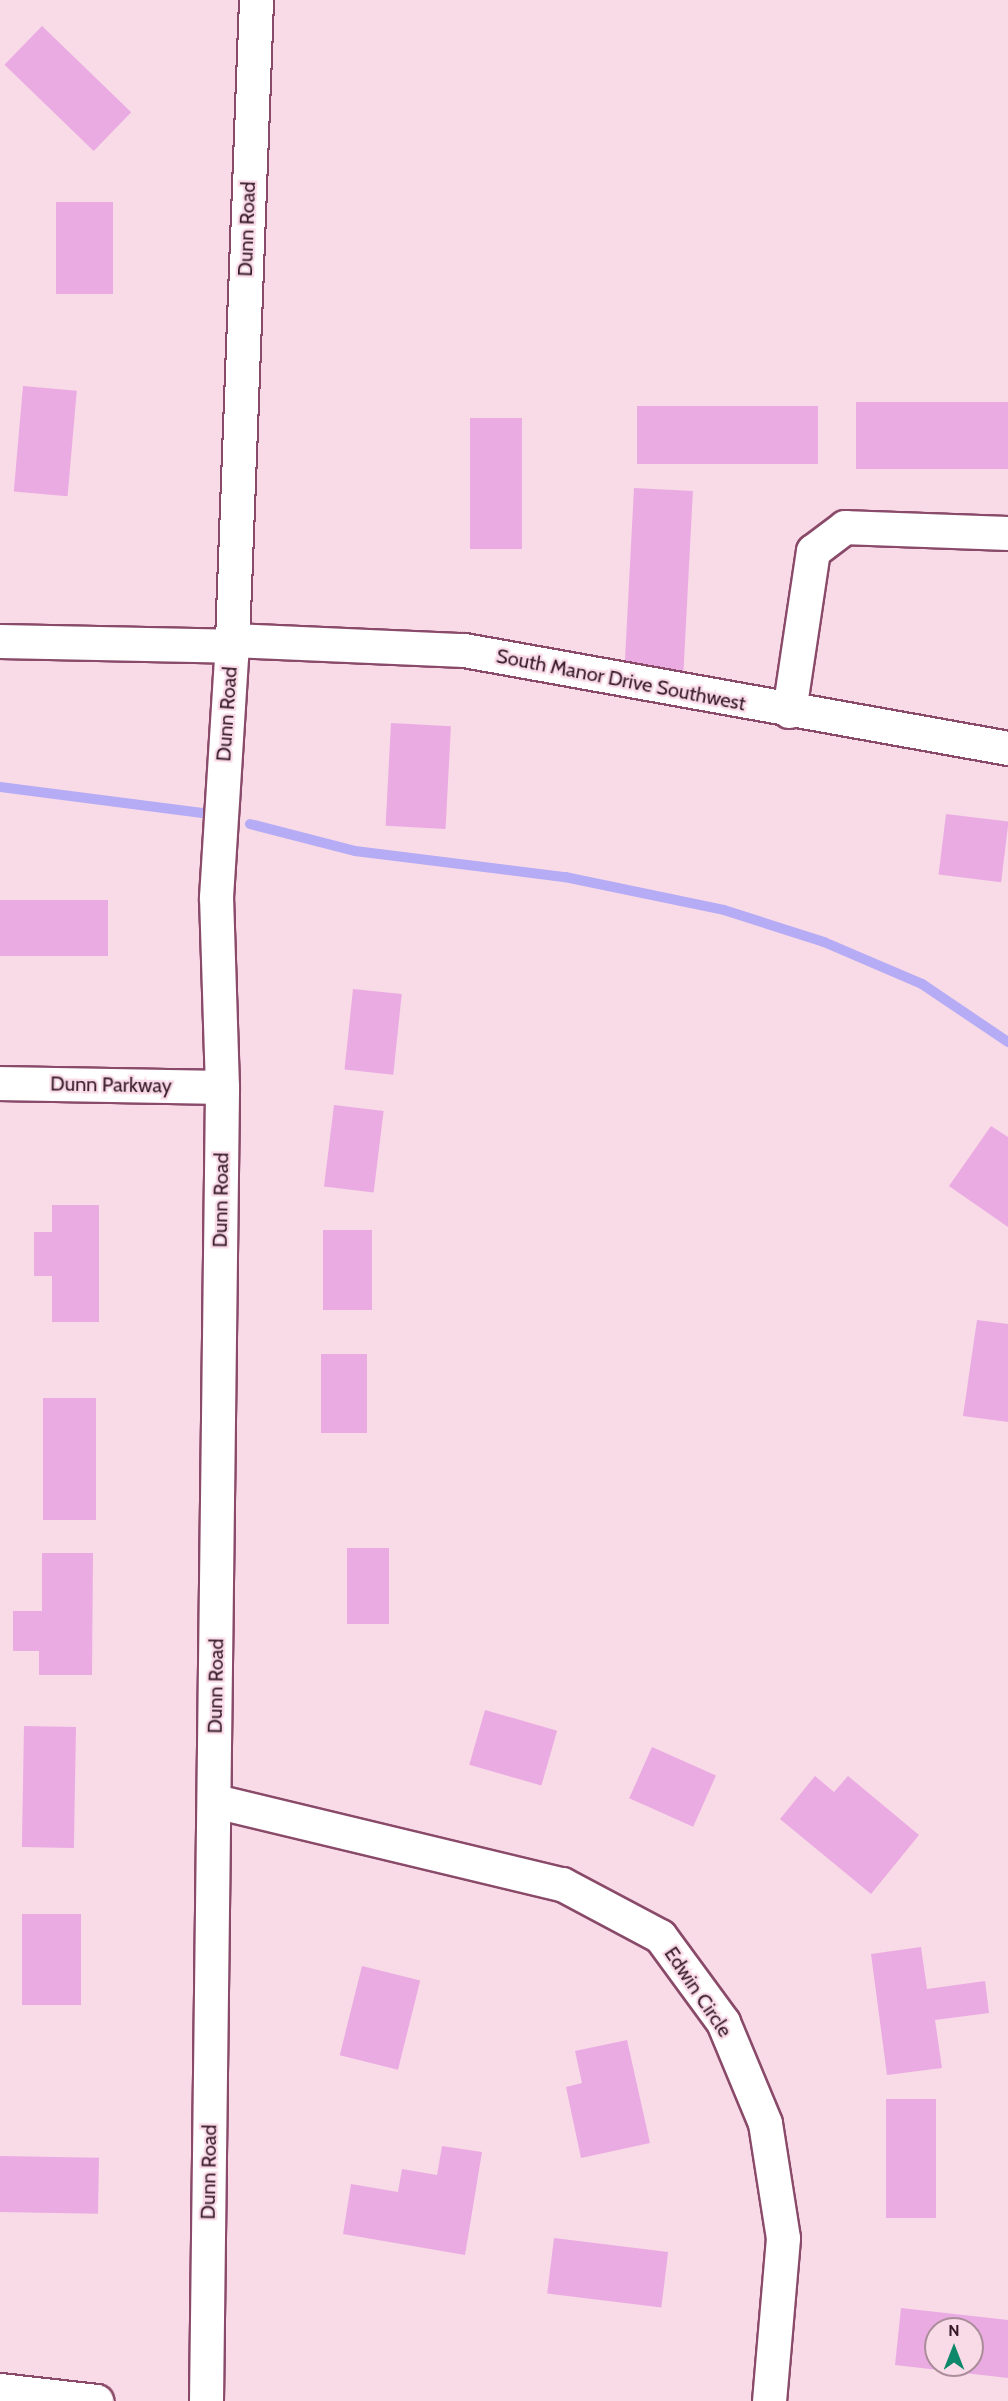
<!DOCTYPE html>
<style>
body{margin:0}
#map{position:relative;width:1008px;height:2401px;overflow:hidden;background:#f9dae7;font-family:Cabin,sans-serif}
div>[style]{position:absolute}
.stream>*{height:10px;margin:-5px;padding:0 5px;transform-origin:5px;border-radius:5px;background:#b6acf5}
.building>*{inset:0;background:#eaabe3;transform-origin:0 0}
.roads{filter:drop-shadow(2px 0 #8a4a69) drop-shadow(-2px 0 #8a4a69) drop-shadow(0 2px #8a4a69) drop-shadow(0 -2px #8a4a69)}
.minor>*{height:33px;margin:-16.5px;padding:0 16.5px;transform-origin:16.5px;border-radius:16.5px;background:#fff}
span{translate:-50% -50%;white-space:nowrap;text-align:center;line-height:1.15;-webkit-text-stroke:4.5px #f9dae7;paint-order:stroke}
.street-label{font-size:20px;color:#351927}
.north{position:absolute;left:924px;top:2317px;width:60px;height:60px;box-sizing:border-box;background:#f9dae7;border:2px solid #ab8d9a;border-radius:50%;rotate:0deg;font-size:16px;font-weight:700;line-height:24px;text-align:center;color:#351927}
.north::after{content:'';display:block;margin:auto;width:21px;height:27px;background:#0d886b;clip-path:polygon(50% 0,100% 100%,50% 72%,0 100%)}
</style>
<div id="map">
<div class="stream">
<div style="left:0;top:787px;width:204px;rotate:7.3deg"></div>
<div style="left:250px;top:824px;width:108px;rotate:14.4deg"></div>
<div style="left:355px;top:851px;width:212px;rotate:7.1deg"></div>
<div style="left:565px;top:877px;width:162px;rotate:11.7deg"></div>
<div style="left:724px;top:910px;width:105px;rotate:17.7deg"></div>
<div style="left:824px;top:942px;width:107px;rotate:23.2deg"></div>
<div style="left:922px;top:984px;width:104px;rotate:34deg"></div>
</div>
<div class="building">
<div style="left:42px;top:26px;width:124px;height:54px;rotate:44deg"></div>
<div style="left:56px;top:202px;width:57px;height:92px"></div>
<div style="left:23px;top:386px;width:54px;height:106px;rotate:5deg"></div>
<div style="left:856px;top:402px;width:152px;height:67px"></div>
<div style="left:637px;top:406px;width:181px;height:58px"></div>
<div style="left:470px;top:418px;width:52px;height:131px"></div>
<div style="left:634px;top:488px;width:59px;height:183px;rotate:3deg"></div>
<div style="left:391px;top:723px;width:60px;height:103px;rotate:3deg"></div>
<div style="left:946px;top:814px;width:63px;height:61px;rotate:7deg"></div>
<div style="left:0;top:900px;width:108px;height:56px"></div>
<div style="left:353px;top:989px;width:49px;height:81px;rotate:6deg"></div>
<div style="left:334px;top:1105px;width:50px;height:82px;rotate:7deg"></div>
<div style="clip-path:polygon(991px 1126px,1008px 1137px,1008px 1227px,949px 1186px)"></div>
<div style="clip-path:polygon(52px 1205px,99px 1205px,99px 1322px,52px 1322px,52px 1276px,34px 1276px,34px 1232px,52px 1232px)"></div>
<div style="left:323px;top:1230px;width:49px;height:80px"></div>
<div style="clip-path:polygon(977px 1320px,1008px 1324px,1008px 1422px,963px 1416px)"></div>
<div style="left:321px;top:1354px;width:46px;height:79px"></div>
<div style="left:43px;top:1398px;width:53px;height:122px"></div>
<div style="left:347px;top:1548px;width:42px;height:76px"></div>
<div style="clip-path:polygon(42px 1553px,93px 1553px,92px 1675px,39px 1675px,39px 1651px,13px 1651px,13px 1611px,42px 1611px)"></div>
<div style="left:485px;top:1710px;width:75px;height:57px;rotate:16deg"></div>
<div style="left:24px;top:1726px;width:52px;height:121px;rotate:1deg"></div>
<div style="left:652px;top:1747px;width:70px;height:56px;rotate:24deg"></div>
<div style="clip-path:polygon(815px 1776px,834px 1792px,848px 1776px,919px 1835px,871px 1894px,780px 1819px)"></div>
<div style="left:22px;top:1914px;width:59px;height:91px"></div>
<div style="clip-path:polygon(921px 1947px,927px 1989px,985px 1981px,989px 2013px,935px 2020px,942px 2068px,887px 2075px,871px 1954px)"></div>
<div style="left:362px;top:1966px;width:60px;height:92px;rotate:14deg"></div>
<div style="clip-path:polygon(627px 2040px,650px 2143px,581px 2158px,566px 2087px,582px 2083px,575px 2051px)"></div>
<div style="left:886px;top:2099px;width:50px;height:119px"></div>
<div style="clip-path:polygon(442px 2146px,482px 2152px,465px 2255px,343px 2234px,351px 2184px,398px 2192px,402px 2169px,437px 2175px)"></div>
<div style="left:0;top:2156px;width:99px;height:56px;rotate:1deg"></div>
<div style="left:554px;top:2238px;width:115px;height:56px;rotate:7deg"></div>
<div style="clip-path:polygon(evenodd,901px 2308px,1008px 2320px,1008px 2378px,895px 2365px,901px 2308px,936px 2329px,972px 2329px,972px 2365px,936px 2365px,936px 2329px)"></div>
</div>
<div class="roads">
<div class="minor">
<div style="left:232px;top:640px;width:232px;rotate:2.5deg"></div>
<div style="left:464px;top:650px;width:553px;rotate:10.21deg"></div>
<div style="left:0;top:641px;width:231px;rotate:1.2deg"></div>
<div style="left:789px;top:711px;width:162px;rotate:-81.5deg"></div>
<div style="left:813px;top:551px;width:40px;rotate:-37deg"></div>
<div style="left:845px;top:527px;width:163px;rotate:2.1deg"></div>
<div style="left:0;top:1083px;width:222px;rotate:1deg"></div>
<div style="left:215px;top:1801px;width:357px;rotate:13.5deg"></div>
<div style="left:562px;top:1884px;width:111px;rotate:28deg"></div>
<div style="left:660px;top:1936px;width:107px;rotate:53.8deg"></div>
<div style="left:723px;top:2022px;width:109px;rotate:67.4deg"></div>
<div style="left:765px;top:2123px;width:116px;rotate:81.1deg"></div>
<div style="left:783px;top:2238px;width:164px;rotate:94.9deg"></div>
<div style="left:0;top:2390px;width:97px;rotate:6.5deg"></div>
<div style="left:206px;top:2401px;width:1314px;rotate:-89.3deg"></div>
<div style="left:222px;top:1087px;width:190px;rotate:-91.8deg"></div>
<div style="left:216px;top:897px;width:257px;rotate:-86.4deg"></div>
<div style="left:232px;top:640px;width:640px;rotate:-87.85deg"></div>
</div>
</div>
<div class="street-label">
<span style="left:247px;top:229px;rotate:-88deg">Dunn Road</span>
<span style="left:621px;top:680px;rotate:11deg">South Manor Drive Southwest</span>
<span style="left:227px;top:714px;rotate:-86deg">Dunn Road</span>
<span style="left:111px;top:1085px;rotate:1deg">Dunn Parkway</span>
<span style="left:221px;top:1200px;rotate:-89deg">Dunn Road</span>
<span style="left:216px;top:1686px;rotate:-89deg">Dunn Road</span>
<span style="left:698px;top:1992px;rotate:56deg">Edwin Circle</span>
<span style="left:209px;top:2172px;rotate:-89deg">Dunn Road</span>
</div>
<div class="north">N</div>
</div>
